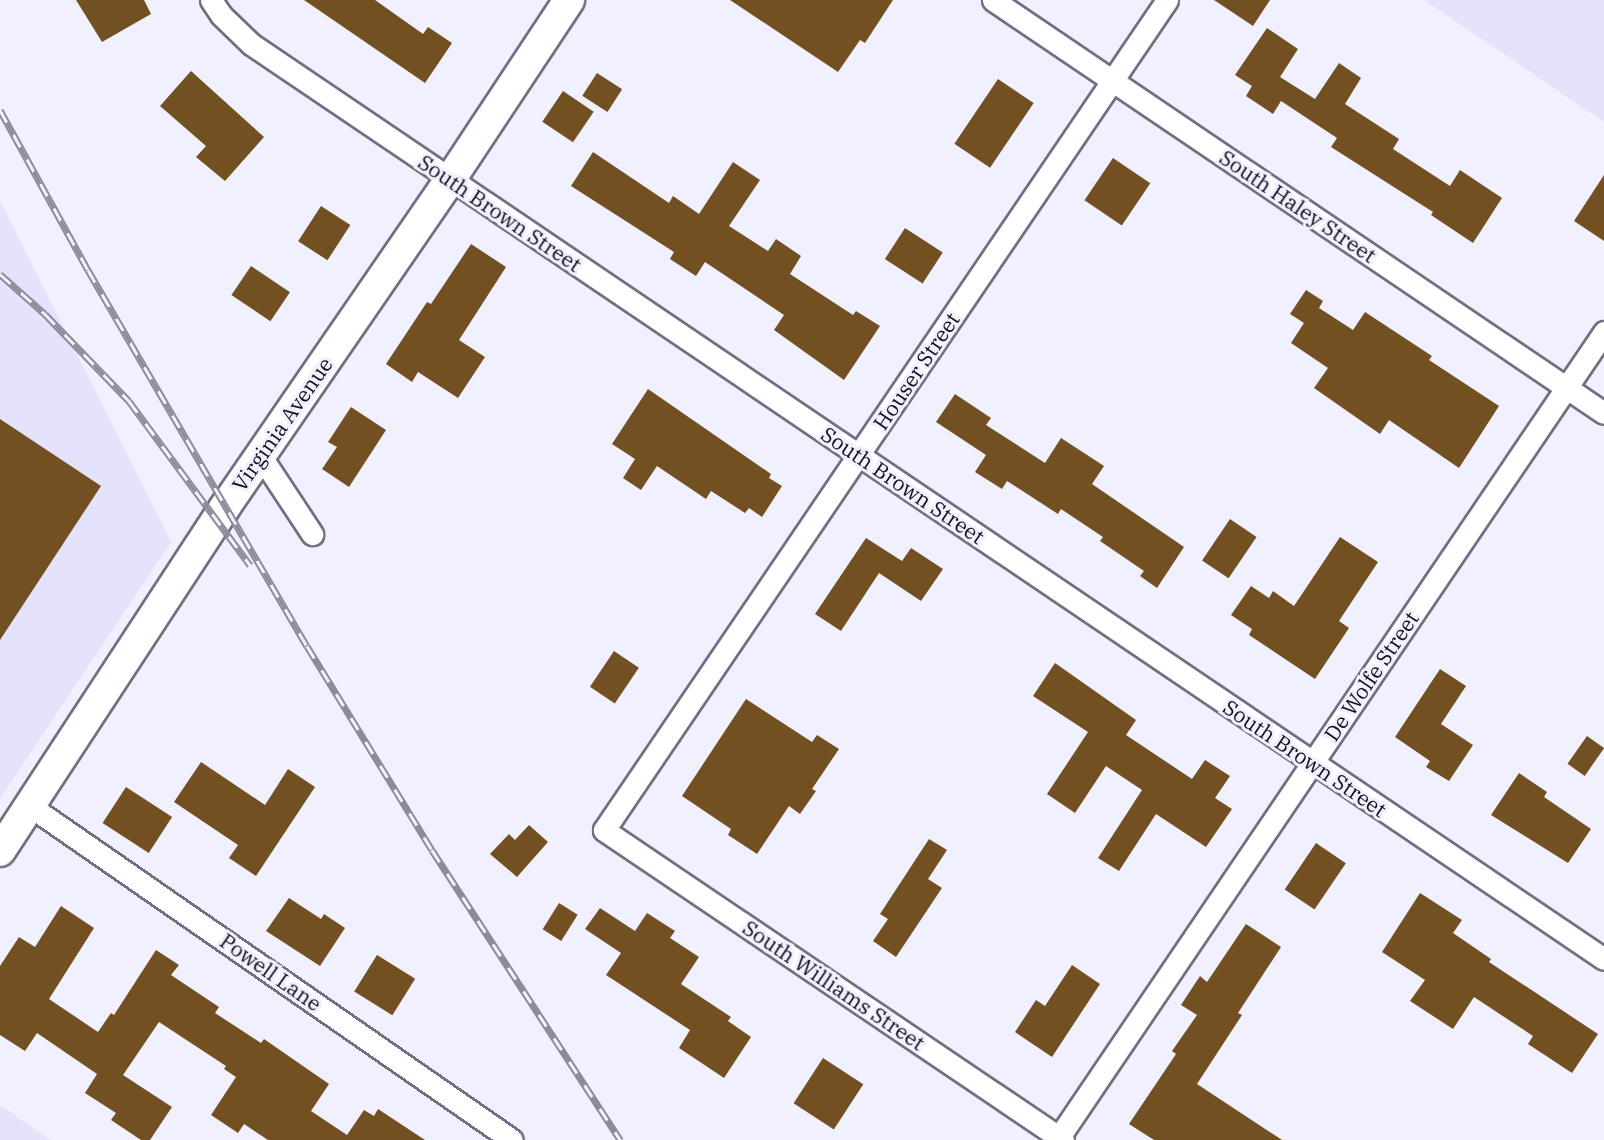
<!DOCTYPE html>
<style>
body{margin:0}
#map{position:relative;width:1604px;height:1140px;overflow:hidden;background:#f1f0ff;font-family:"IBM Plex Serif",serif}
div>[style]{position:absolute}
.built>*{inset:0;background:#e4e3fb}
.building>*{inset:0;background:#735022;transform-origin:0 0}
.roads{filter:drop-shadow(2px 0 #716f83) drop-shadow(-2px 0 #716f83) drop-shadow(0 2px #716f83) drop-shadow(0 -2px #716f83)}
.street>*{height:21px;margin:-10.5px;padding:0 10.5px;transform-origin:10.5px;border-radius:10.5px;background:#fff}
.secondary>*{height:30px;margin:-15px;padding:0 15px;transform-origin:15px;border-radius:15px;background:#fff}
.rail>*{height:7px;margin-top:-3.5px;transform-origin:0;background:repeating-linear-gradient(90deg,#f1f0ff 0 14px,#8c8b97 0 28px);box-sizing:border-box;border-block:2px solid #8c8b97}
span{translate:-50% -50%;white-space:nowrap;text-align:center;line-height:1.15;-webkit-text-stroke:6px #f1f0ff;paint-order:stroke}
.street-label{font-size:21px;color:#121119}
</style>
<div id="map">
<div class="built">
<div style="clip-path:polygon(1424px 0,1604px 0,1604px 122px)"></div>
<div style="clip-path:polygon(0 201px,171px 542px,0 799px)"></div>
<div style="clip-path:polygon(0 1105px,51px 1140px,0 1140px)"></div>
</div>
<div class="building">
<div style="clip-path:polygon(76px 0,144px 0,151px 14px,102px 42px)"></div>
<div style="clip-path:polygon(304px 0,375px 0,423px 34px,428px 27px,452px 43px,425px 83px)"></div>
<div style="clip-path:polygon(730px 0,893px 0,865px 43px,860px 40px,838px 72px)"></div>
<div style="clip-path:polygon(1214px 0,1270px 0,1253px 26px)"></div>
<div style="clip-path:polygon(1267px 28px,1298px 49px,1280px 77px,1315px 99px,1339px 63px,1361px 78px,1345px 104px,1399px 139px,1393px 149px,1450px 186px,1460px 170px,1502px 198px,1473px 243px,1431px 215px,1433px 212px,1331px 147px,1337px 138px,1281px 101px,1273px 114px,1246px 96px,1252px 86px,1235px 75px)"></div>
<div style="clip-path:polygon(191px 71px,264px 137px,225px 181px,196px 157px,206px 146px,160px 106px)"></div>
<div style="left:597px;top:73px;width:30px;height:27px;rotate:33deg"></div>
<div style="left:998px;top:79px;width:43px;height:78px;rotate:34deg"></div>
<div style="left:563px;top:91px;width:37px;height:37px;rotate:34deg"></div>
<div style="clip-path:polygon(593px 152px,669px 203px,673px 196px,699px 214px,733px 162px,760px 180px,729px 226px,768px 251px,776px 239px,801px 256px,790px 274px,853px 315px,856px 311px,880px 326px,844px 380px,774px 330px,784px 315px,705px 262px,696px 276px,670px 259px,674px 252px,571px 186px)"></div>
<div style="left:1113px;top:158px;width:45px;height:51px;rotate:34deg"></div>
<div style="clip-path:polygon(1604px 175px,1604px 241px,1574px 221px)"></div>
<div style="left:321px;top:206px;width:35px;height:42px;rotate:33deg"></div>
<div style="left:905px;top:228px;width:45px;height:37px;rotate:33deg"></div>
<div style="clip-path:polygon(471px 244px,506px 267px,459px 340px,485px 357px,458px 398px,418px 372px,412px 382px,386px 364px,427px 302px,431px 304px)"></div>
<div style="left:251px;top:266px;width:47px;height:35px;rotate:34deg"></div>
<div style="clip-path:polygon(1306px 290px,1323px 301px,1319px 308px,1353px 330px,1365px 312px,1432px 356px,1429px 360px,1499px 406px,1459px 468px,1389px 420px,1380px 434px,1314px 388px,1328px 368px,1291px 343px,1304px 323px,1290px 314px)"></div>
<div style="clip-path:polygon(648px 389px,771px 474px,769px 478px,782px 486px,762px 517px,749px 508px,745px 513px,711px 491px,706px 499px,657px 466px,641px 490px,623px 478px,635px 459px,612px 444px)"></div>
<div style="clip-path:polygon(955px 394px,991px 418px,986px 425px,1045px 463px,1061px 438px,1104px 466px,1092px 484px,1184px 547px,1157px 588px,1140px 576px,1144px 571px,1100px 541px,1103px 537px,1061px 509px,1058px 514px,1007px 481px,1002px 489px,975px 472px,986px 455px,936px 422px)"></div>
<div style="clip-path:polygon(351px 407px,386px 430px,349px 487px,322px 469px,337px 447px,328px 442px)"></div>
<div style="clip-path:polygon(0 419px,101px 486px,0 640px)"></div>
<div style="left:1230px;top:519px;width:32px;height:50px;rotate:34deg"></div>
<div style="clip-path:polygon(1340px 537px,1378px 562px,1339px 621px,1349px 628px,1315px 679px,1249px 635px,1252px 629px,1231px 615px,1251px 586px,1269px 598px,1273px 591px,1294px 606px)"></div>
<div style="clip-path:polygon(866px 538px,902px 561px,911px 548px,943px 569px,921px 601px,879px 573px,841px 631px,815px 614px)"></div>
<div style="left:614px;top:651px;width:30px;height:43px;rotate:34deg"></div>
<div style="clip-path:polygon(1055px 663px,1136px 720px,1126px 735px,1192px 779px,1205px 760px,1230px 776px,1215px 798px,1232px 809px,1206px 847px,1156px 814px,1119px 871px,1098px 858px,1142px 790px,1106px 766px,1075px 813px,1047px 794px,1088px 732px,1033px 696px)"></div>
<div style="clip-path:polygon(1440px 669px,1466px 686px,1441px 724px,1473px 745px,1449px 781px,1426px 767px,1430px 761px,1395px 737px)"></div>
<div style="clip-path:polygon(746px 699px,812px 742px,817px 735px,839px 749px,812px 789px,816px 791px,800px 814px,789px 806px,757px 854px,728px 835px,731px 829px,682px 796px)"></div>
<div style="left:1587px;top:736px;width:21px;height:34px;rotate:35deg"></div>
<div style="clip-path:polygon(201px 762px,265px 805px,288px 769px,315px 787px,256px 876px,229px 858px,238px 845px,174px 802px)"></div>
<div style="clip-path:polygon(1519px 773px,1547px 792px,1544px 797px,1591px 829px,1568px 863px,1491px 815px)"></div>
<div style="left:126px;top:787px;width:55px;height:43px;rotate:33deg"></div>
<div style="clip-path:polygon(529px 825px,548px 842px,517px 877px,490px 854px,509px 834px,515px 840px)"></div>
<div style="clip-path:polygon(929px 839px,947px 850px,928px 879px,942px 888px,896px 957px,873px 941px,888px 919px,880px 914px)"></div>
<div style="left:1316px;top:843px;width:36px;height:56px;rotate:34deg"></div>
<div style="clip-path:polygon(1420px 893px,1462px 920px,1453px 933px,1491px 959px,1489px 962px,1598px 1034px,1572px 1073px,1528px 1044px,1533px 1036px,1474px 997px,1453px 1029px,1410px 1001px,1425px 980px,1382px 952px)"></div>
<div style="clip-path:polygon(289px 898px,321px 919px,324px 914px,345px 928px,320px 966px,266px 931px)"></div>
<div style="left:559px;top:903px;width:22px;height:31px;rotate:32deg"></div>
<div style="clip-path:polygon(61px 906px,94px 928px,49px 999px,98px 1032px,111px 1013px,114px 1015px,156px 950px,179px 965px,171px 975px,219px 1007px,215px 1013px,261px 1043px,264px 1039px,329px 1084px,311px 1111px,347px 1135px,364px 1110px,374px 1116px,378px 1109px,425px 1140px,268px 1140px,244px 1124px,238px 1133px,211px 1115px,236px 1077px,224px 1069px,226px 1066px,159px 1022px,123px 1075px,172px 1107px,150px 1140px,141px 1140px,111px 1120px,116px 1113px,85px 1093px,97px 1074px,37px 1033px,25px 1051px,0 1035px,0 966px,19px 937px,35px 947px)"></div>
<div style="clip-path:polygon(600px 908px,635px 931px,647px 913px,675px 931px,670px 938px,699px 957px,681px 984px,731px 1017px,728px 1021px,751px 1037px,724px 1078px,679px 1048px,690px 1030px,606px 975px,621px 953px,585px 929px)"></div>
<div style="clip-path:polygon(1246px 924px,1281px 947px,1238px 1013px,1242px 1015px,1197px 1084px,1282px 1140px,1154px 1140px,1129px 1124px,1176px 1054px,1172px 1051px,1197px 1015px,1181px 1005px,1200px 976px,1207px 982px)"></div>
<div style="left:377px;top:955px;width:45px;height:43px;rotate:32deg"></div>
<div style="clip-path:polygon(1072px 965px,1100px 984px,1052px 1057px,1015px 1032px,1036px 1000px,1045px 1006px)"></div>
<div style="left:823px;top:1058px;width:48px;height:54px;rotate:33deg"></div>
</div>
<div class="roads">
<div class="street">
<div style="left:211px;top:0;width:18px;rotate:56deg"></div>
<div style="left:221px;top:15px;width:42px;rotate:44deg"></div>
<div style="left:251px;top:44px;width:1633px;rotate:34.07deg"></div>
<div style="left:993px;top:0;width:737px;rotate:34.06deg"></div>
<div style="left:260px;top:455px;width:95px;rotate:56.6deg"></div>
<div style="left:30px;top:806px;width:586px;rotate:34.72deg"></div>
<div style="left:1057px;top:1140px;width:976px;rotate:-55.9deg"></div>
<div style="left:1063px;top:1140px;width:554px;rotate:-145.97deg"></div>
<div style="left:604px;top:830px;width:1003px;rotate:-55.85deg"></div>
</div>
<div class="secondary">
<div style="left:0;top:851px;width:411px;rotate:-56.8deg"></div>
<div style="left:225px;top:507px;width:397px;rotate:-55.5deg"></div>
<div style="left:450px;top:180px;width:216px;rotate:-56.5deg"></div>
</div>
</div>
<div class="rail">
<div style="left:0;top:110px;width:183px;rotate:61.2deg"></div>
<div style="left:88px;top:270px;width:435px;rotate:59.8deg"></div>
<div style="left:307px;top:646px;width:239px;rotate:58.5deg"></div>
<div style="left:432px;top:850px;width:346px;rotate:57deg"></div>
<div style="left:0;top:274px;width:60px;rotate:41.6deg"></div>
<div style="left:45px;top:314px;width:121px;rotate:46deg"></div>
<div style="left:129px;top:401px;width:204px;rotate:53.6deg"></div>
</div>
<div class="street-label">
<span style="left:1298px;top:206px;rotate:34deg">South Haley Street</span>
<span style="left:500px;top:213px;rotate:34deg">South Brown Street</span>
<span style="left:916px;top:371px;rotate:-56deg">Houser Street</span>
<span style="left:282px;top:424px;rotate:-55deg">Virginia Avenue</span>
<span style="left:903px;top:485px;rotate:34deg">South Brown Street</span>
<span style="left:1371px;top:676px;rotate:-56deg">De Wolfe Street</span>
<span style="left:1305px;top:758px;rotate:34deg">South Brown Street</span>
<span style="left:271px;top:972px;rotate:35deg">Powell Lane</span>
<span style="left:834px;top:985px;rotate:34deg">South Williams Street</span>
</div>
</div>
